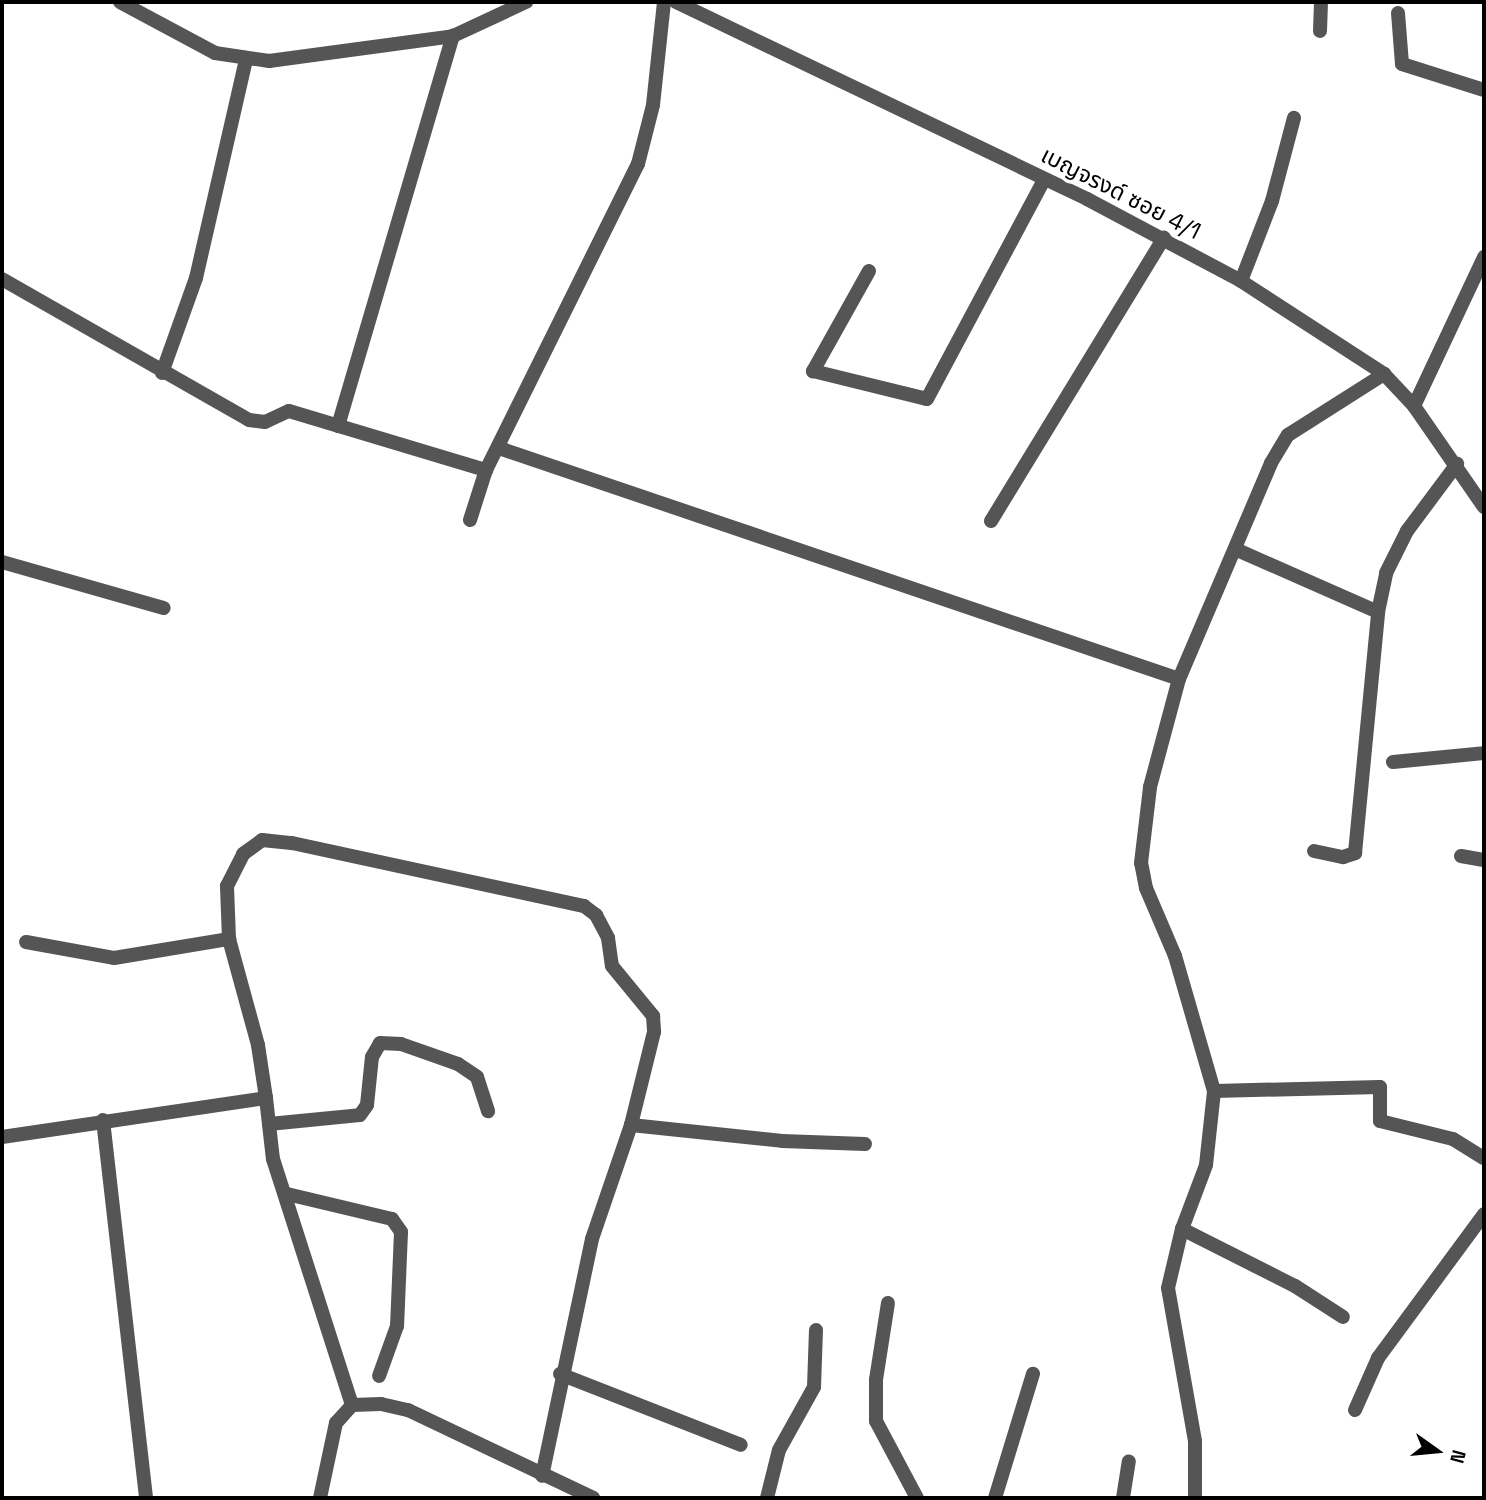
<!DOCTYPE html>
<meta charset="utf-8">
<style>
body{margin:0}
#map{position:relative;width:1486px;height:1500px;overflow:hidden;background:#fff;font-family:"Space Grotesk","Noto Sans Thai",sans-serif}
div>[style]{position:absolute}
.minor>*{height:14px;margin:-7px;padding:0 7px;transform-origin:7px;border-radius:7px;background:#555}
span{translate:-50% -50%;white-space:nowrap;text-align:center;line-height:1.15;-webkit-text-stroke:7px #fff;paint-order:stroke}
.street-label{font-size:23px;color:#000}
.frame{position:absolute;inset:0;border:4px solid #000;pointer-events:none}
.north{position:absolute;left:1402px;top:1416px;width:70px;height:70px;-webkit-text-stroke:5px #fff;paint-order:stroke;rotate:105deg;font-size:19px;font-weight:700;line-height:28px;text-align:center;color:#000}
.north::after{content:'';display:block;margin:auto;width:24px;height:32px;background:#000;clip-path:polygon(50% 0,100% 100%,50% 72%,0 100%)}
</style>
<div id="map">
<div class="minor">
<div style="left:120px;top:2px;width:108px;rotate:28.2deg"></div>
<div style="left:215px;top:53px;width:55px;rotate:8.4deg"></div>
<div style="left:269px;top:61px;width:186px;rotate:-7.7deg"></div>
<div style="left:453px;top:36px;width:81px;rotate:-25deg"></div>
<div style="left:676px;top:2px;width:456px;rotate:25.6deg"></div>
<div style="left:1087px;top:199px;width:174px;rotate:28deg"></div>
<div style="left:1241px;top:281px;width:171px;rotate:33deg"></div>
<div style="left:1384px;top:374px;width:44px;rotate:46.8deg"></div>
<div style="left:1414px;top:406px;width:123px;rotate:55.3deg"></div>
<div style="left:1398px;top:13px;width:51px;rotate:85.5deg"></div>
<div style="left:1402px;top:64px;width:86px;rotate:17.6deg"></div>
<div style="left:1320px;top:31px;width:29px;rotate:-88deg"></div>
<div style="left:869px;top:271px;width:115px;rotate:119.2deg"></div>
<div style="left:813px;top:371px;width:117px;rotate:13.8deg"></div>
<div style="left:927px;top:399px;width:248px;rotate:-61.9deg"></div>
<div style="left:2px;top:279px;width:284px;rotate:29.7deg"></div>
<div style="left:249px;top:420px;width:16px;rotate:7deg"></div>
<div style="left:265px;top:422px;width:26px;rotate:-25deg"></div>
<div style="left:289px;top:411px;width:206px;rotate:16.7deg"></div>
<div style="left:1241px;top:281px;width:86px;rotate:-68.8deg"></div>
<div style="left:1272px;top:201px;width:86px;rotate:-75.2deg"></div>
<div style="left:162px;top:373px;width:101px;rotate:-70.3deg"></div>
<div style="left:196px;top:278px;width:225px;rotate:-77.1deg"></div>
<div style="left:1414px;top:406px;width:165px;rotate:-64.8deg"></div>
<div style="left:338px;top:426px;width:407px;rotate:-73.6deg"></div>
<div style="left:499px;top:448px;width:718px;rotate:18.76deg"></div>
<div style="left:470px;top:520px;width:52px;rotate:-72.3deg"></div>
<div style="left:486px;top:470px;width:342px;rotate:-63.6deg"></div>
<div style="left:638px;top:164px;width:61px;rotate:-75.7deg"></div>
<div style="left:653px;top:105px;width:104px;rotate:-83.9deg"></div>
<div style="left:991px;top:521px;width:332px;rotate:-58.6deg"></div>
<div style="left:1235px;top:549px;width:156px;rotate:23.8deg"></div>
<div style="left:2px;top:562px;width:168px;rotate:15.9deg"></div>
<div style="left:1393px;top:762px;width:91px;rotate:-5.6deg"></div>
<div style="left:1314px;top:851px;width:30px;rotate:12deg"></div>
<div style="left:1343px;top:857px;width:13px;rotate:-18deg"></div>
<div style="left:1355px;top:853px;width:242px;rotate:-84.5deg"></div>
<div style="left:1378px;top:612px;width:40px;rotate:-78deg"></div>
<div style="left:1386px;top:573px;width:47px;rotate:-63.4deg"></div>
<div style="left:1407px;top:531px;width:84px;rotate:-53.3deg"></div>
<div style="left:1461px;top:856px;width:23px;rotate:10deg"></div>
<div style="left:26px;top:942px;width:89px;rotate:10.3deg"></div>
<div style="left:114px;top:958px;width:117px;rotate:-9.4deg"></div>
<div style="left:1214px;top:1091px;width:166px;rotate:-1.4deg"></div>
<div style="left:1380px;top:1087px;width:34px;rotate:90deg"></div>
<div style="left:1380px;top:1121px;width:75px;rotate:13.9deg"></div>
<div style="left:1453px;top:1139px;width:36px;rotate:32deg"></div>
<div style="left:266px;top:1098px;width:54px;rotate:-98.6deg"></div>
<div style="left:258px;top:1045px;width:110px;rotate:-105.3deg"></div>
<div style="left:229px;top:939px;width:53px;rotate:-92.2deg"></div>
<div style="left:227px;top:886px;width:36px;rotate:-63deg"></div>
<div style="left:243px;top:854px;width:24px;rotate:-36deg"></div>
<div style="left:262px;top:840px;width:30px;rotate:6deg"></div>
<div style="left:292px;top:843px;width:299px;rotate:12.2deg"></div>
<div style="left:584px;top:906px;width:15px;rotate:37deg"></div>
<div style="left:596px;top:915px;width:26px;rotate:62deg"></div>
<div style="left:608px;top:938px;width:28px;rotate:82deg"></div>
<div style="left:612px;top:966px;width:65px;rotate:50.6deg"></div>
<div style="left:653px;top:1016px;width:16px;rotate:86deg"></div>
<div style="left:654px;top:1032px;width:96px;rotate:103.9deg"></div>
<div style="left:631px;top:1125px;width:120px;rotate:108.9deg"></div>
<div style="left:592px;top:1239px;width:242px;rotate:101.9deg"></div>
<div style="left:103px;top:1120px;width:380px;rotate:83.5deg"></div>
<div style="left:269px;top:1124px;width:91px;rotate:-5.6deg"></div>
<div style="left:360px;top:1115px;width:12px;rotate:-55deg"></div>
<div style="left:367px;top:1105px;width:48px;rotate:-84.1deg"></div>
<div style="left:372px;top:1057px;width:16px;rotate:-60deg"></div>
<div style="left:380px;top:1043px;width:21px;rotate:3deg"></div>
<div style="left:401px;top:1044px;width:60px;rotate:19.3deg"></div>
<div style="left:458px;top:1064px;width:23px;rotate:34deg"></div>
<div style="left:477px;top:1077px;width:36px;rotate:72deg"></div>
<div style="left:631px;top:1125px;width:152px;rotate:6deg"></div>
<div style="left:782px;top:1141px;width:83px;rotate:2.1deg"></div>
<div style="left:2px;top:1137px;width:267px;rotate:-8.4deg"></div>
<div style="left:266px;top:1098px;width:61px;rotate:83.5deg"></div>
<div style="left:273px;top:1159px;width:258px;rotate:72.2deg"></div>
<div style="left:287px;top:1194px;width:108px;rotate:13.4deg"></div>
<div style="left:392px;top:1219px;width:16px;rotate:55deg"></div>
<div style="left:401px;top:1232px;width:94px;rotate:92.4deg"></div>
<div style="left:397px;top:1326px;width:53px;rotate:109.8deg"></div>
<div style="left:1182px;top:1229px;width:127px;rotate:26.8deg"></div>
<div style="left:1295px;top:1286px;width:57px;rotate:32.9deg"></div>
<div style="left:888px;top:1303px;width:78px;rotate:98.9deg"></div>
<div style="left:876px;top:1380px;width:41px;rotate:90deg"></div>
<div style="left:876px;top:1421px;width:87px;rotate:62deg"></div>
<div style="left:560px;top:1374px;width:194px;rotate:21.4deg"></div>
<div style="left:1355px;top:1410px;width:57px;rotate:-66.1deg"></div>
<div style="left:1378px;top:1358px;width:179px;rotate:-53.6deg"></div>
<div style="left:320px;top:1498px;width:77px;rotate:-78deg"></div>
<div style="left:336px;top:1423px;width:24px;rotate:-48deg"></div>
<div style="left:352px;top:1405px;width:29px;rotate:-2deg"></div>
<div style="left:381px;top:1404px;width:28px;rotate:13deg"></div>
<div style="left:408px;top:1410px;width:205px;rotate:25.4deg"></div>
<div style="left:767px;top:1498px;width:49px;rotate:-76deg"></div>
<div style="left:779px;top:1450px;width:72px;rotate:-60.9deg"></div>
<div style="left:814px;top:1387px;width:57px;rotate:-88deg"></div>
<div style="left:995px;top:1498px;width:130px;rotate:-73deg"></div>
<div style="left:1123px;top:1498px;width:37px;rotate:-81deg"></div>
<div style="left:1195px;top:1498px;width:57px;rotate:-90deg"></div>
<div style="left:1195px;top:1441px;width:155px;rotate:-100deg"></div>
<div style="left:1168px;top:1288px;width:61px;rotate:-76.7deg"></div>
<div style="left:1182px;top:1229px;width:68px;rotate:-69.4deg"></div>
<div style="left:1206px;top:1165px;width:74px;rotate:-83.8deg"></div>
<div style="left:1214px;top:1091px;width:141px;rotate:-106.1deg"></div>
<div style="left:1175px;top:956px;width:74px;rotate:-113.1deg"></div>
<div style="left:1146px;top:888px;width:25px;rotate:-101deg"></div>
<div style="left:1141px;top:863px;width:77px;rotate:-83.2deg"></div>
<div style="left:1150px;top:787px;width:112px;rotate:-75deg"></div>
<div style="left:1179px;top:679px;width:235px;rotate:-66.9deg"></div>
<div style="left:1271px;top:463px;width:33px;rotate:-59deg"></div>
<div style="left:1288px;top:435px;width:114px;rotate:-32.4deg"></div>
</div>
<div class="street-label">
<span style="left:1121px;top:193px;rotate:27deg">เบญจรงด์ ซอย 4/1</span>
</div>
<div class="frame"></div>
<div class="north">N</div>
</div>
